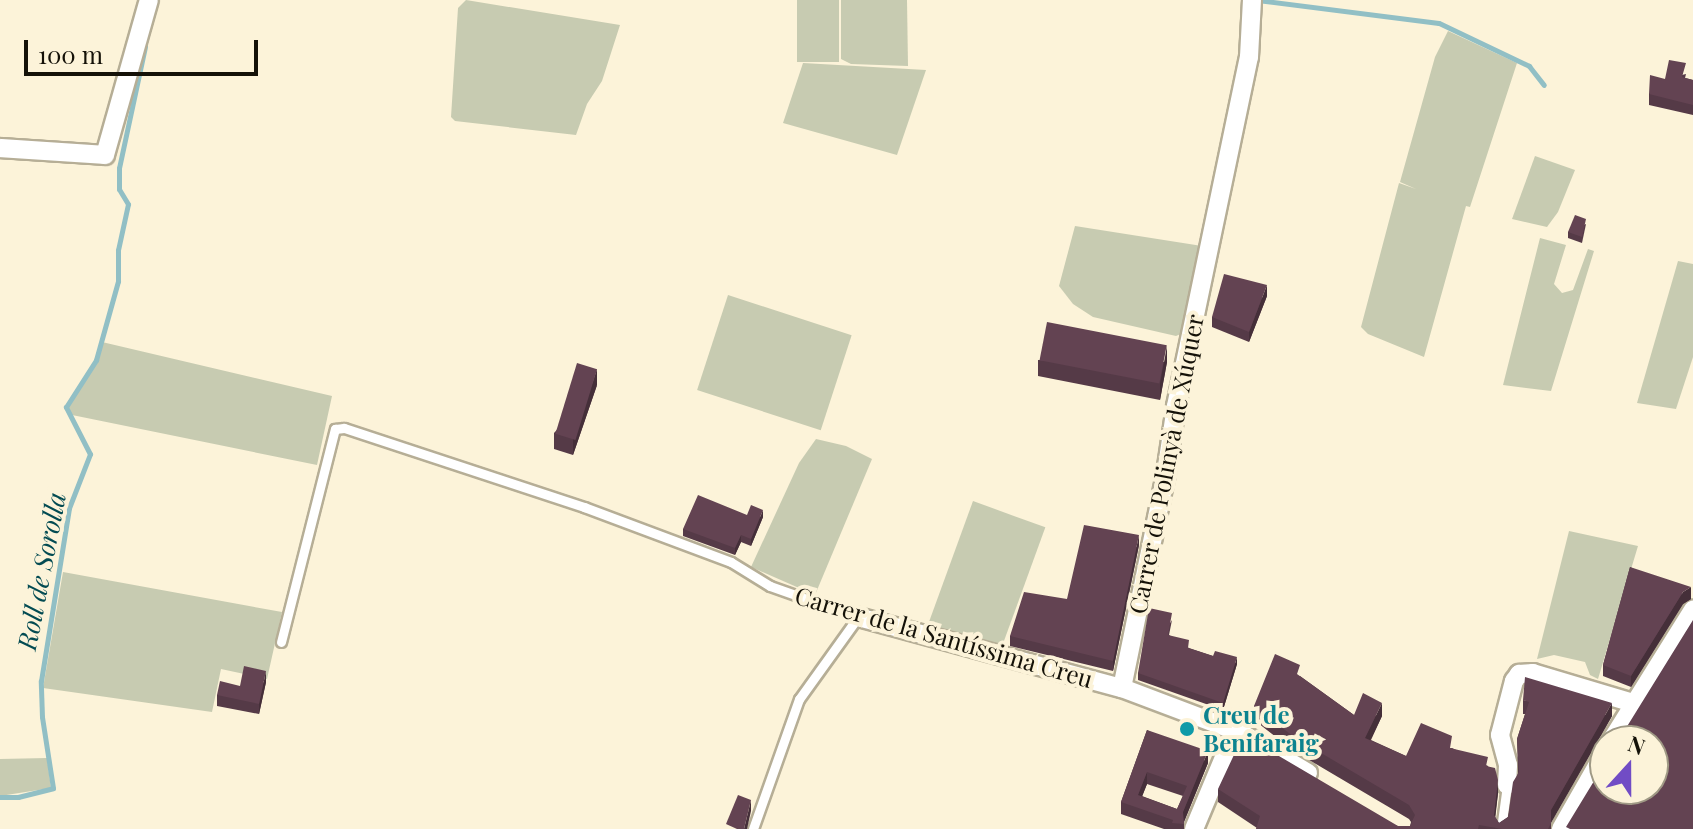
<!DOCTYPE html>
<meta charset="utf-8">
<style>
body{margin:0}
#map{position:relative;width:1693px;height:829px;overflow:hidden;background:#fcf3d9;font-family:"Playfair Display",serif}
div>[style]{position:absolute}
.green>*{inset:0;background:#c7cbb1;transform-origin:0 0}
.stream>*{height:5px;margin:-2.5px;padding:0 2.5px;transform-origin:2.5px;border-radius:2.5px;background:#91bfc5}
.roads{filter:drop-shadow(2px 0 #b6ae96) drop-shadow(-2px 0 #b6ae96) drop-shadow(0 2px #b6ae96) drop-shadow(0 -2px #b6ae96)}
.lane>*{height:9px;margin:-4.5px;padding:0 4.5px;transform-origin:4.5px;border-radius:4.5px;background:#fff}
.street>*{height:18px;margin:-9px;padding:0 9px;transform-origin:9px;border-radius:9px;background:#fff}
.wall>*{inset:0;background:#553a47}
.shaded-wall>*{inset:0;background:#452f39}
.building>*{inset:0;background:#634352;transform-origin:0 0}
.dots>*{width:22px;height:22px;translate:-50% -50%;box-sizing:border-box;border:4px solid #fcf3d9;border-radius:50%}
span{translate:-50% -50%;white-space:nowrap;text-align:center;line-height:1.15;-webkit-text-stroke:8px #fcf3d9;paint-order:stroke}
.street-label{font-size:24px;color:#141108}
.culture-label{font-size:24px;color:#0d838f;font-weight:700}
.left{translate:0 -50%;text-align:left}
.water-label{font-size:26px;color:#034b52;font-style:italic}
.north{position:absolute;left:1589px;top:725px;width:80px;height:80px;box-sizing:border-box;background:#fcf3d9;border:2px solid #9f9985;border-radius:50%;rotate:21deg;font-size:22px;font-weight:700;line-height:32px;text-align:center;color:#141108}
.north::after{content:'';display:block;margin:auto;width:28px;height:36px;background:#714cc5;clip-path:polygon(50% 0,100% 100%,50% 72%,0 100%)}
.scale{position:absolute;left:24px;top:40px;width:234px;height:36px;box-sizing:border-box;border:4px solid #141108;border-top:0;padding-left:10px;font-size:24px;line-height:28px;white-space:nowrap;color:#141108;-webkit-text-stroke:6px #fcf3d9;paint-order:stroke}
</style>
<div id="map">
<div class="green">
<div style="clip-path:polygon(466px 0,620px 25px,602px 81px,587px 104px,576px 135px,455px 121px,451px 117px,458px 8px)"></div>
<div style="left:797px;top:0;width:42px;height:62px"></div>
<div style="clip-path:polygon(841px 0,907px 0,908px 66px,851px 64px,841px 59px)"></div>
<div style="clip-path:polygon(1448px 31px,1517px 63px,1470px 207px,1466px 206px,1424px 357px,1368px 334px,1361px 327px,1399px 183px,1416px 189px,1400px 182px,1435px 57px)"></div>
<div style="clip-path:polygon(803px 63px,926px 70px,897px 155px,783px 123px)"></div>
<div style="clip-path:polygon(1535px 156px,1575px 170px,1558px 212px,1547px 227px,1512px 219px)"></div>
<div style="clip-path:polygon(1075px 226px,1202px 246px,1183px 333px,1176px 336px,1093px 317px,1073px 304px,1059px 286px)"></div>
<div style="clip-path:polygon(1540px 238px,1566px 245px,1554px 284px,1562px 293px,1573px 290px,1588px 249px,1594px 251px,1551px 391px,1503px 385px)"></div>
<div style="clip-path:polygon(1678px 261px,1693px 264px,1693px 357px,1676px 409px,1637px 403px)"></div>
<div style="left:728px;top:295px;width:130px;height:100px;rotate:18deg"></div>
<div style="clip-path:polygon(102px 342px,332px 396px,317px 465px,72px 415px,68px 407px,97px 362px)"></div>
<div style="clip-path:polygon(816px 439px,846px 446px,872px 459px,815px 595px,751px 567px,799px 463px)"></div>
<div style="left:973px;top:501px;width:77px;height:137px;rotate:20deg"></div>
<div style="clip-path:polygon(1569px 531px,1638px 546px,1598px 679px,1590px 675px,1585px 662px,1554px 655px,1537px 659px)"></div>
<div style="clip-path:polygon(63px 572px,282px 612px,267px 679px,221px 669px,212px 712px,43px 688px)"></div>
<div style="clip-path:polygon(47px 758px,51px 788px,0 796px,0 759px)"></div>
</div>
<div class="stream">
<div style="left:1257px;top:0;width:183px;rotate:7.2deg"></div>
<div style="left:1439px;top:23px;width:100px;rotate:25.5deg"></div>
<div style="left:1529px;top:66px;width:24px;rotate:52deg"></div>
<div style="left:0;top:797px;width:18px"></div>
<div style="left:18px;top:797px;width:36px;rotate:-14deg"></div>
<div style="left:53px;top:788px;width:72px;rotate:-98.8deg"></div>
<div style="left:42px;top:717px;width:36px;rotate:-92deg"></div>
<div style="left:41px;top:681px;width:175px;rotate:-80.8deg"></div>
<div style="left:69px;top:508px;width:58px;rotate:-68.7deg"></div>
<div style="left:90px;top:454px;width:53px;rotate:-117.1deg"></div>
<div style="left:66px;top:407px;width:56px;rotate:-57.4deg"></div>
<div style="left:96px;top:360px;width:82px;rotate:-74.4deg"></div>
<div style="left:118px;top:281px;width:31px;rotate:-90deg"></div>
<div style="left:118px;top:250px;width:47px;rotate:-77.7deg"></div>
<div style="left:128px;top:204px;width:17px;rotate:-121deg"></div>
<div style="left:119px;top:189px;width:21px;rotate:-90deg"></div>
<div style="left:119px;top:168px;width:124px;rotate:-77.9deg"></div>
</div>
<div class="roads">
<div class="lane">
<div style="left:281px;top:642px;width:220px;rotate:-75.8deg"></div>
<div style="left:335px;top:429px;width:9px;rotate:-6deg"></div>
<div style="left:344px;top:428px;width:253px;rotate:18.2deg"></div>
<div style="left:584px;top:507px;width:157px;rotate:20.5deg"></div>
<div style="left:731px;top:562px;width:46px;rotate:31.6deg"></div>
<div style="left:770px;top:586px;width:93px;rotate:19.4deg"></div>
<div style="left:858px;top:617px;width:101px;rotate:125.7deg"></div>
<div style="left:799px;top:699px;width:138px;rotate:109.5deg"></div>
<div style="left:1501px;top:829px;width:44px;rotate:-82.2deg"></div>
</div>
<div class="street">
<div style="left:0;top:148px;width:105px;rotate:3.8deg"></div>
<div style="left:105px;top:155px;width:161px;rotate:-74.2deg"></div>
<div style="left:858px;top:617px;width:273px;rotate:15.1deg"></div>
<div style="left:1122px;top:688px;width:127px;rotate:20.7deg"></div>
<div style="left:1241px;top:733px;width:78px;rotate:30.8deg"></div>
<div style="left:1122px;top:688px;width:219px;rotate:-78.4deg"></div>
<div style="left:1166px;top:473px;width:68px;rotate:-81.5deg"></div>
<div style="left:1176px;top:406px;width:357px;rotate:-78.2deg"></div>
<div style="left:1249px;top:57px;width:57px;rotate:-87deg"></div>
<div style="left:1611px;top:741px;width:155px;rotate:-58deg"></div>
<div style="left:1507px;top:785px;width:20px;rotate:-87deg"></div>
<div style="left:1508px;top:765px;width:31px;rotate:-105deg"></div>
<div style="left:1500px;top:735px;width:56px;rotate:-75.5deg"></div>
<div style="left:1514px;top:681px;width:9px;rotate:-54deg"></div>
<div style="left:1519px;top:674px;width:14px;rotate:-4deg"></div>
<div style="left:1533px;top:673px;width:104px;rotate:16.7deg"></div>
<div style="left:1194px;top:829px;width:80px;rotate:-67.3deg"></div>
<div style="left:1225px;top:755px;width:27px;rotate:-54deg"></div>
<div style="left:1561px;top:829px;width:89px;rotate:-60.3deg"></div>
</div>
</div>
<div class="wall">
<div style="clip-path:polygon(1686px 74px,1685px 78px,1693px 80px,1693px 115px,1649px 105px,1649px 94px,1665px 79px)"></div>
<div style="clip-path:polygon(1586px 224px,1582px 243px,1568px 238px,1568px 232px)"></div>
<div style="clip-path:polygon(1267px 296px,1249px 342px,1212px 327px,1212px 317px)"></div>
<div style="clip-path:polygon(1038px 360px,1167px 362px,1160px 400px,1038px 376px)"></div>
<div style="clip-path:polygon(597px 385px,573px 455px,554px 449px,554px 433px)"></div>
<div style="clip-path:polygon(747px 515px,763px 517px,751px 546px,741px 542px,735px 555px,683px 536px,683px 529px)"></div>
<div style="clip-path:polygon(1139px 545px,1113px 671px,1010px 646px,1010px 636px,1067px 599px)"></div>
<div style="clip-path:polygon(1630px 567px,1691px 599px,1683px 604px,1631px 687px,1603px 676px,1603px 665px)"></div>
<div style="clip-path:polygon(1172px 620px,1169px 635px,1189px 648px,1237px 664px,1223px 710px,1138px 680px,1138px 673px)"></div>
<div style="clip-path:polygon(1300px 676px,1354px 715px,1382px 716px,1371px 740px,1406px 756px,1452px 748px,1488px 766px,1498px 793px,1495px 817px,1499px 823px,1508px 817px,1518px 773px,1517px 739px,1525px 714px,1523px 714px,1523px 700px,1612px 716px,1551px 822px,1551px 829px,1256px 829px,1257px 828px,1218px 802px,1218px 789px,1398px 826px,1410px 826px,1411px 822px,1409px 819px,1294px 751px,1254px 720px,1254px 706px)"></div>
<div style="clip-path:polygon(266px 682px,259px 714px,217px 706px,217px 695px,240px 686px)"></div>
<div style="clip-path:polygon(evenodd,1147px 730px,1208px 763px,1184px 822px,1184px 829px,1164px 829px,1121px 814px,1121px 802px,1147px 730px,1147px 784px,1183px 796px,1177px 809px,1142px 796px,1147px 784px)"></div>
</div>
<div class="shaded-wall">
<div style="clip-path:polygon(1267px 285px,1267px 296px,1249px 342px,1249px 332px)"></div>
<div style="clip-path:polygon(1167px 346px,1167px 362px,1160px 400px,1160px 384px)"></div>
<div style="clip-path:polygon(597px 369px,597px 385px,573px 455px,573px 439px)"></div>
<div style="clip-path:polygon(763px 510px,763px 517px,751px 546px,751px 539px)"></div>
<div style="clip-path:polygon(741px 535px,741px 542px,735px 555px,735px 548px)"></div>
<div style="clip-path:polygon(1139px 535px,1139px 545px,1113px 671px,1113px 661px)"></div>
<div style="clip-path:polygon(1691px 587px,1691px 599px,1683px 604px,1631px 687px,1631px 676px,1683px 592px)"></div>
<div style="clip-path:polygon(1237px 657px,1237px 664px,1223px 710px,1223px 703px)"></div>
<div style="clip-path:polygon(266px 671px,266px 682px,259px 714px,259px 704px)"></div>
<div style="clip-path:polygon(1382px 703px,1382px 716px,1365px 751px,1365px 738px)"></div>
<div style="clip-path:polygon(1612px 703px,1612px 716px,1551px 823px,1551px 810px)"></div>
<div style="clip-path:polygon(1208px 751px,1208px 763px,1183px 824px,1183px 812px)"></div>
<div style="clip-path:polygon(1147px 772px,1147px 784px,1138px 807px,1138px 795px)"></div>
<div style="clip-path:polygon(1498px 780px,1498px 793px,1494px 829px,1494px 815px)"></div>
<div style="clip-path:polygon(751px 800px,751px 811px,747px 829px,744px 829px)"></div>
</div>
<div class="building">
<div style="clip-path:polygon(1669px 60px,1686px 63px,1682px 77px,1693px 80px,1693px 105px,1649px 94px,1650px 75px,1665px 79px)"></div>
<div style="clip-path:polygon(1575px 215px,1586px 219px,1582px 237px,1568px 232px)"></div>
<div style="clip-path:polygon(1224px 274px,1267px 285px,1249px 332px,1212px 317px)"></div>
<div style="left:1047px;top:322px;width:122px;height:39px;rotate:11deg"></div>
<div style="left:577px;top:363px;width:21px;height:74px;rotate:17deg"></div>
<div style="clip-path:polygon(698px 495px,747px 515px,751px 505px,763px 510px,751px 539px,741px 535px,735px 548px,683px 529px)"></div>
<div style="clip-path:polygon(1084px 525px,1139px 535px,1113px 661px,1010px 636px,1024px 592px,1067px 599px)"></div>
<div style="clip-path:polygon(1630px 567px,1691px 587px,1683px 592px,1631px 676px,1603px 665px)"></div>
<div style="clip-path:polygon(1149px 608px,1172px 613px,1168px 635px,1189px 640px,1188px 648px,1213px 656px,1215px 651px,1237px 657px,1223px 703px,1138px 673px)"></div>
<div style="clip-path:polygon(1693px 620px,1693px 829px,1570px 829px,1566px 827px,1605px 763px,1605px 789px,1653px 789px,1653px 741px,1618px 741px)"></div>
<div style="clip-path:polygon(1275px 654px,1300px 665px,1297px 674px,1354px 715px,1363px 693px,1382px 703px,1365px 738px,1406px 756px,1421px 723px,1452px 736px,1450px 748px,1488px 757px,1486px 766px,1495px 768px,1498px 780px,1494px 815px,1499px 823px,1508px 817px,1513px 782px,1519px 772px,1517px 739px,1529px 702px,1523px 700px,1525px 677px,1612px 703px,1551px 810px,1551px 823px,1548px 829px,1502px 829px,1479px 825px,1478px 829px,1256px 829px,1260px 816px,1218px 789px,1240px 742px,1250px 739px,1398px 826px,1410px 826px,1415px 815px,1409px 805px,1294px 737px,1254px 706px)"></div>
<div style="clip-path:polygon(244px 666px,266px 671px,259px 704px,217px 695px,220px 681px,240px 686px)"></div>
<div style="clip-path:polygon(evenodd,1147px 730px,1208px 751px,1183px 812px,1184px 824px,1172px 823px,1173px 820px,1121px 802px,1147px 730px,1147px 772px,1187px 786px,1177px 809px,1138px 795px,1147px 772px)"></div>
<div style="clip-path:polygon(738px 795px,751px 800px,744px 829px,737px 829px,726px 824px)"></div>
</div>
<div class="dots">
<div style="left:1187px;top:729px;background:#0f9aa8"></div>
</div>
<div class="street-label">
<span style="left:1166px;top:464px;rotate:-79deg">Carrer de Polinyà de Xúquer</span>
<span style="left:944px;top:637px;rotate:16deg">Carrer de la Santíssima Creu</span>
</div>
<div class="culture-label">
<span class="left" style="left:1203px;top:729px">Creu de<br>Benifaraig</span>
</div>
<div class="water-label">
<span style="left:41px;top:571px;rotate:-79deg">Roll de Sorolla</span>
</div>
<div class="north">N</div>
<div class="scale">100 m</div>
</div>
